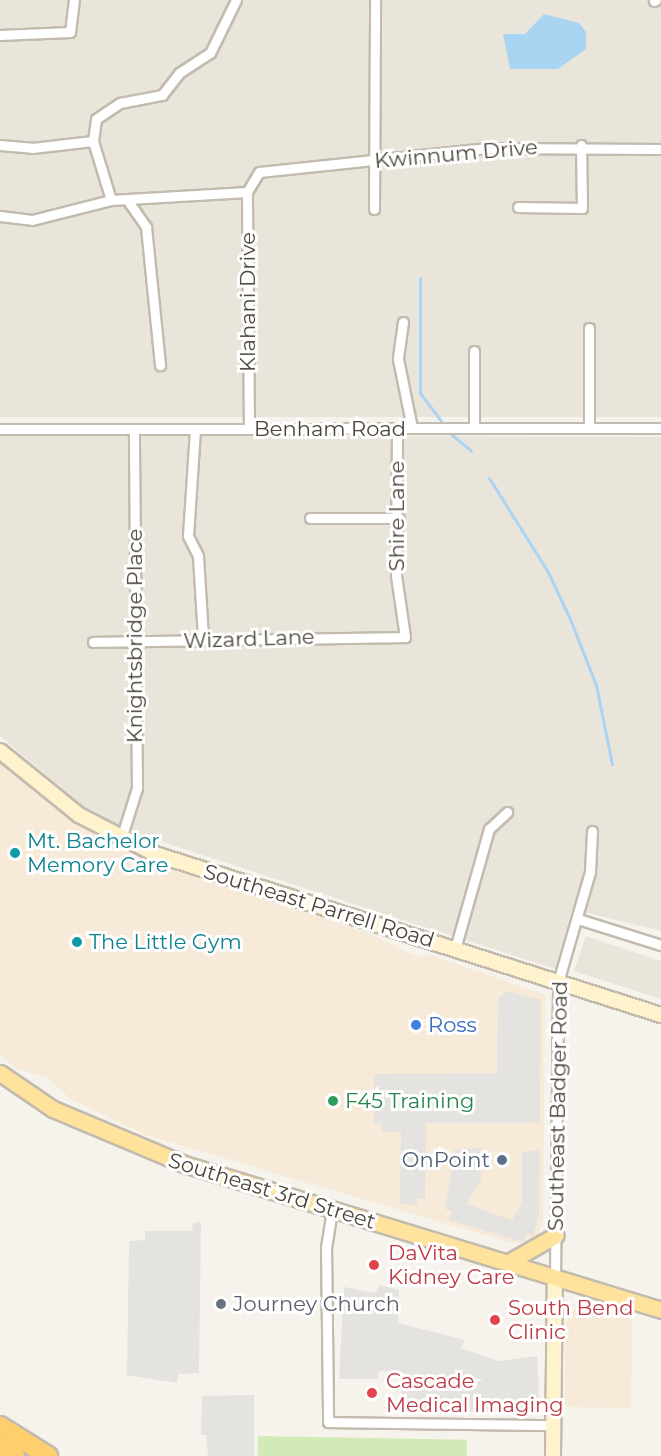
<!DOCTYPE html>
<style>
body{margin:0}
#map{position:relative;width:661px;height:1456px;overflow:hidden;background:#f6f3ec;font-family:Montserrat,sans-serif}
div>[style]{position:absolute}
.residential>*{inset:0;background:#eae5da;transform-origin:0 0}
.commercial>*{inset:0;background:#f7ead8}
.green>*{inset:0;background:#d2eab5;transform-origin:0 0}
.parking>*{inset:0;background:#e5e3e0}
.water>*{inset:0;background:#a9d4f2}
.stream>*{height:3px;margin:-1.5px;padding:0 1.5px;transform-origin:1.5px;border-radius:1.5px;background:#a9d4f2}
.roads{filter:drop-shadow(2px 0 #c2bbae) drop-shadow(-2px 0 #c2bbae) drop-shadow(0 2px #c2bbae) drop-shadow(0 -2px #c2bbae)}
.street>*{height:9px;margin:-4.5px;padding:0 4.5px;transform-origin:4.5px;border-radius:4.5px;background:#fff}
.secondary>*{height:14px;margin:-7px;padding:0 7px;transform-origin:7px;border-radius:7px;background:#fff3cd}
.primary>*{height:15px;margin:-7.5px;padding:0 7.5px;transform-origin:7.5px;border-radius:7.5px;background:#ffe39c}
.highway>*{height:18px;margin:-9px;padding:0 9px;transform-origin:9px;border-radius:9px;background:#ffcf6e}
.dots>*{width:16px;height:16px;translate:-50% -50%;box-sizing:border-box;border:3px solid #fff;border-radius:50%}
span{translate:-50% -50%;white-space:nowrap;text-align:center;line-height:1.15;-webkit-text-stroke:6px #fff;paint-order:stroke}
.street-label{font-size:21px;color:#4b4439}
.culture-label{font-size:21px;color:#0d838f}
.left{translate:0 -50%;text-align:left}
.shop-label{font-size:21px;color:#366cbe}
.leisure-label{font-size:21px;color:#27864d}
.service-label{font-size:21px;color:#4e5e75}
.right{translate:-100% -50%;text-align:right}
.health-label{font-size:21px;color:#be3a42}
.worship-label{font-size:21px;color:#5b616d}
</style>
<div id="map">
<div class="residential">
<div style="left:0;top:0;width:661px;height:417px"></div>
<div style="clip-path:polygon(0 435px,661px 437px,661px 931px,572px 909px,555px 969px,119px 828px,86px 809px,0 736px)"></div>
<div style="clip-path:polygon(586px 936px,661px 961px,661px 999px,574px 971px)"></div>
</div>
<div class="commercial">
<div style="clip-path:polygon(0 762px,63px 813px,145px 858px,370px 934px,416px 956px,430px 955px,545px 995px,543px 1221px,537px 1237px,515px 1244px,149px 1136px,72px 1100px,46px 1077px,18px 1069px,0 1055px)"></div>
<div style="clip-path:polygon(587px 1305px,632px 1319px,631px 1408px,565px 1407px,565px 1324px,575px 1308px)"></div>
</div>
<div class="green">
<div style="left:258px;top:1436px;width:209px;height:20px;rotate:1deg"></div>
</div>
<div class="parking">
<div style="clip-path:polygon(508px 991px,541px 1000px,540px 1123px,426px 1123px,425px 1199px,417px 1199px,417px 1206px,400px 1203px,401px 1132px,382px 1132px,381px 1123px,374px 1123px,374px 1074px,497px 1073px,498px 998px)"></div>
<div style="clip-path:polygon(481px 1148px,481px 1179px,467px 1204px,512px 1220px,522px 1204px,522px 1152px,540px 1150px,539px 1215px,533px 1236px,526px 1234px,523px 1242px,449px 1220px,452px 1211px,445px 1209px,455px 1149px)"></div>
<div style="clip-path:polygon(201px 1222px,199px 1373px,178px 1374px,177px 1383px,127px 1375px,129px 1241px,145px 1240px,145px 1231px,192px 1231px,193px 1223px)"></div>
<div style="clip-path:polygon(380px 1285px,399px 1290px,398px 1323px,465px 1340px,461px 1348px,498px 1361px,537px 1356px,540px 1413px,401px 1411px,402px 1372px,379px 1371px,378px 1379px,339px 1379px,344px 1287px,375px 1293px)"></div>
<div style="clip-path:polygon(254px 1395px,254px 1456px,208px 1456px,206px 1435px,201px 1435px,202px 1396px)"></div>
</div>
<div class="water">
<div style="clip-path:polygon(544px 14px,579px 23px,586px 32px,586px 49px,558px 69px,510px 69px,503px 34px,525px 34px)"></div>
</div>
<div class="stream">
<div style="left:420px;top:278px;width:115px;rotate:90deg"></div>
<div style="left:420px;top:393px;width:35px;rotate:53deg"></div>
<div style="left:451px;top:434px;width:26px;rotate:40deg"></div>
<div style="left:489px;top:478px;width:111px;rotate:57.9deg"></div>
<div style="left:548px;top:572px;width:52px;rotate:64.9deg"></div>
<div style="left:570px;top:619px;width:71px;rotate:68.5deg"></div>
<div style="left:596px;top:685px;width:81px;rotate:78.6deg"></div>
</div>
<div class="roads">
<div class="street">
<div style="left:654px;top:1px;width:2px;rotate:-27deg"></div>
<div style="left:0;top:35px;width:70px;rotate:-2.5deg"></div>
<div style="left:70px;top:32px;width:32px;rotate:-83deg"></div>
<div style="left:0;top:145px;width:32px;rotate:5deg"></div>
<div style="left:32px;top:148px;width:61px;rotate:-6.5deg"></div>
<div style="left:111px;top:200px;width:62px;rotate:-107deg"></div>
<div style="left:93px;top:141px;width:22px;rotate:-82deg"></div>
<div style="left:96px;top:119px;width:29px;rotate:-34deg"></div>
<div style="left:120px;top:103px;width:43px;rotate:-10.8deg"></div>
<div style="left:162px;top:95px;width:28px;rotate:-52deg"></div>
<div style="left:179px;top:73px;width:37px;rotate:-33deg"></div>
<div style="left:210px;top:53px;width:59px;rotate:-63.9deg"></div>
<div style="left:128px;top:201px;width:32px;rotate:55deg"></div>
<div style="left:146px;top:227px;width:139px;rotate:84.2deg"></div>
<div style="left:518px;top:207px;width:64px;rotate:0.9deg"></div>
<div style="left:582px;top:208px;width:63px;rotate:-90.9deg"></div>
<div style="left:374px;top:209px;width:209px;rotate:-89.7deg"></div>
<div style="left:0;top:216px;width:32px;rotate:7deg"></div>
<div style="left:32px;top:220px;width:81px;rotate:-14.2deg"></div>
<div style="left:111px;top:200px;width:136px;rotate:-3.4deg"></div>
<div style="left:403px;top:322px;width:37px;rotate:98deg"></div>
<div style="left:398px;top:359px;width:70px;rotate:78.5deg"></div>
<div style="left:474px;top:351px;width:76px;rotate:90deg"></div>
<div style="left:589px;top:428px;width:100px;rotate:-90deg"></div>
<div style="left:0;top:429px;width:661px;rotate:-0.09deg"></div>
<div style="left:249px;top:429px;width:237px;rotate:-90.5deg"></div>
<div style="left:247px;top:192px;width:23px;rotate:-59deg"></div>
<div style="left:259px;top:172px;width:230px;rotate:-6deg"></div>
<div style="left:488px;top:148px;width:173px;rotate:0.3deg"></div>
<div style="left:195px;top:430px;width:106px;rotate:93.8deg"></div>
<div style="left:188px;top:536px;width:22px;rotate:63deg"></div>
<div style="left:198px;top:556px;width:81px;rotate:86.5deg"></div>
<div style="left:310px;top:518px;width:89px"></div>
<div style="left:93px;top:642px;width:312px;rotate:-0.9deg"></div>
<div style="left:405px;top:637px;width:63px;rotate:-98.3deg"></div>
<div style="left:396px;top:575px;width:146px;rotate:-89.6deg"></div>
<div style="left:121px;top:839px;width:53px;rotate:-72.6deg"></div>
<div style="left:137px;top:788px;width:357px;rotate:-90.5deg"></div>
<div style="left:578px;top:919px;width:87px;rotate:17.4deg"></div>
<div style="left:455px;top:949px;width:125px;rotate:-74.2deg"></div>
<div style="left:489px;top:829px;width:25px;rotate:-43deg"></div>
<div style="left:332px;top:1210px;width:36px;rotate:99deg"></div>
<div style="left:326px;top:1246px;width:176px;rotate:89.3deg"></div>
<div style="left:328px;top:1422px;width:224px;rotate:0.8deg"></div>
<div style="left:555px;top:1278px;width:296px;rotate:-89.4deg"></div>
<div style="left:558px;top:982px;width:115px;rotate:-73.8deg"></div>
<div style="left:590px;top:872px;width:41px;rotate:-87.2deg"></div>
</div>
<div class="secondary">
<div style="left:0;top:751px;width:102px;rotate:39deg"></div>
<div style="left:79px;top:815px;width:85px;rotate:27.2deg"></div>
<div style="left:155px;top:854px;width:531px;rotate:17.65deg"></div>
<div style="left:553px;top:1456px;width:178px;rotate:-89.4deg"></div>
</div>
<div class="primary">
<div style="left:0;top:1073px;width:64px;rotate:34.2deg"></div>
<div style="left:53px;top:1109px;width:142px;rotate:22.8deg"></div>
<div style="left:184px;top:1164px;width:499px;rotate:17deg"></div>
<div style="left:507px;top:1263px;width:56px;rotate:-29.7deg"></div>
</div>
<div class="highway">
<div style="left:0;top:1426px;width:57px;rotate:32deg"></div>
<div style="left:0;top:1446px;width:18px;rotate:34deg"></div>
</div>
</div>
<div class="dots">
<div style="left:15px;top:853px;background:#0f9aa8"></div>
<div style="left:77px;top:942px;background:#0f9aa8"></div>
<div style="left:416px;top:1025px;background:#3f7fe0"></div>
<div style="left:333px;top:1101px;background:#2e9e5b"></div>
<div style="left:502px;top:1160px;background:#5c6f8a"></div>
<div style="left:374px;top:1265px;background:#e0444e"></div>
<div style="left:221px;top:1304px;background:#6b7280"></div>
<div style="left:495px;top:1320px;background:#e0444e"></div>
<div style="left:372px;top:1393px;background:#e0444e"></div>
</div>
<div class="street-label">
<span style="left:456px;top:154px;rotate:-5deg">Kwinnum Drive</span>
<span style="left:248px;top:302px;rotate:-90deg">Klahani Drive</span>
<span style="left:330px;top:429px">Benham Road</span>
<span style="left:397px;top:516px;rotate:-90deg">Shire Lane</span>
<span style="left:135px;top:636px;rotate:-90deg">Knightsbridge Place</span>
<span style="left:249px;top:639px;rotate:-2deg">Wizard Lane</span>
<span style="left:319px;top:906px;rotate:17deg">Southeast Parrell Road</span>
<span style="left:558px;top:1106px;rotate:-89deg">Southeast Badger Road</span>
<span style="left:272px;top:1191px;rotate:17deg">Southeast 3rd Street</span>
</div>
<div class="culture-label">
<span class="left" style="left:27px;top:853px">Mt. Bachelor<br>Memory Care</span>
<span class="left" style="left:89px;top:942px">The Little Gym</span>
</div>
<div class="shop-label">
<span class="left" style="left:428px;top:1025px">Ross</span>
</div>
<div class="leisure-label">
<span class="left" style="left:345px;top:1101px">F45 Training</span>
</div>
<div class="service-label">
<span class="right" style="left:490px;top:1160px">OnPoint</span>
</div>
<div class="health-label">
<span class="left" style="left:388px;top:1265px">DaVita<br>Kidney Care</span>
<span class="left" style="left:508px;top:1320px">South Bend<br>Clinic</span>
<span class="left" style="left:386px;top:1393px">Cascade<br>Medical Imaging</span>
</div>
<div class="worship-label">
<span class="left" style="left:233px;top:1304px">Journey Church</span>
</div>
</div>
